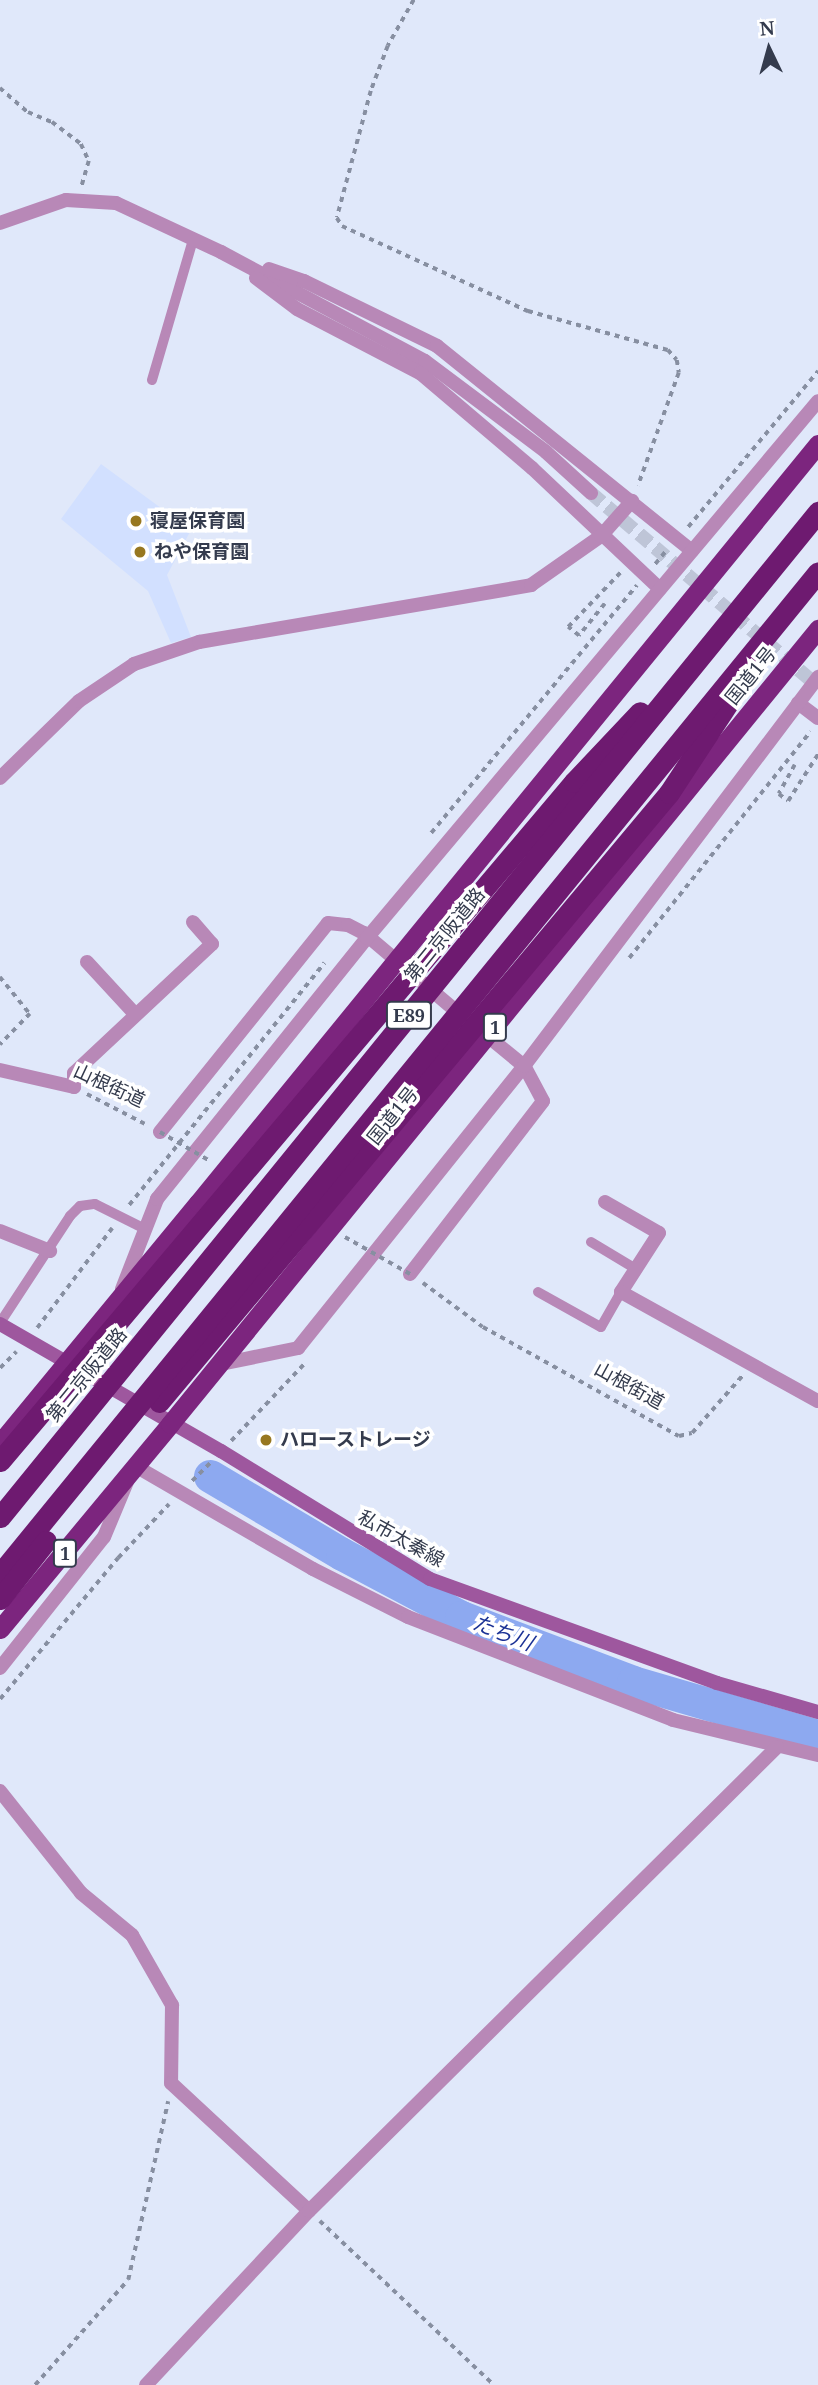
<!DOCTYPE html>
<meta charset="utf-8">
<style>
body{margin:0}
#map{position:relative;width:818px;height:2385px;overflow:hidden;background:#e0e8fa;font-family:"Noto Serif","Noto Sans JP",serif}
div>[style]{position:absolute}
.built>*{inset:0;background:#d2e0ff}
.river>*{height:33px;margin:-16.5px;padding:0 16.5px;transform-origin:16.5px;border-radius:16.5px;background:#8da9f0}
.minor-tunnel>*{height:14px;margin-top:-7px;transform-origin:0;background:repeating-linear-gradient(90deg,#bec5d7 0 14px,transparent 0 21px)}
.path>*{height:3.5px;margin-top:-1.75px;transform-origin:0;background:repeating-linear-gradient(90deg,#878fa1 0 5px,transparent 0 10px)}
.service>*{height:10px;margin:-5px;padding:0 5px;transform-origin:5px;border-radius:5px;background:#b888b7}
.minor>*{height:14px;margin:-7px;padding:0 7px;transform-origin:7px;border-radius:7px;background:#b888b7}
.secondary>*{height:14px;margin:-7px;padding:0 7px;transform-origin:7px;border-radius:7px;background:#9e579e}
.trunk>*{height:19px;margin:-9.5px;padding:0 9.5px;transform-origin:9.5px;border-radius:9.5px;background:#7c257e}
.path-bridge>*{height:3.5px;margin-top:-1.75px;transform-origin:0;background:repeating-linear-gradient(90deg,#878fa1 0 5px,transparent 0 10px)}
.trunk-bridge>*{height:19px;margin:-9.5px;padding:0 9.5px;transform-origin:9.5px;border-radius:9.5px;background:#7c257e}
.motorway-bridge>*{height:21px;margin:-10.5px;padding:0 10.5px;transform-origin:10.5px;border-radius:10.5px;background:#6e1a70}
.dots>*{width:19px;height:19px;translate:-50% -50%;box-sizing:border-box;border:4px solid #fff;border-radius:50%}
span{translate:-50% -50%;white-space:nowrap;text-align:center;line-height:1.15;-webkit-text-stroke:7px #fff;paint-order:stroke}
.shield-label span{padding:2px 5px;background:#fff;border:2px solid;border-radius:5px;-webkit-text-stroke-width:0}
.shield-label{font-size:18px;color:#343b4d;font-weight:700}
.poi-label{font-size:19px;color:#343b4d;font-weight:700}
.left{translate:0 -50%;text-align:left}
.street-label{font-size:19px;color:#343b4d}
.water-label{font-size:21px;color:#1b3295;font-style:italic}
.north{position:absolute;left:734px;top:14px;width:70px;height:70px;-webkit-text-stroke:5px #fff;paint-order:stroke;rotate:355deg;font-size:19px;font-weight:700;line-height:28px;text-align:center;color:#343b4d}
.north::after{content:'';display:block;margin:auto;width:24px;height:32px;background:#343b4d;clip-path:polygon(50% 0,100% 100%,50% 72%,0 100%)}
</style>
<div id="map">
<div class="built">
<div style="clip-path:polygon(101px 464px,191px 530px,167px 575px,191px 637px,171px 643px,148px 591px,61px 519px)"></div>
</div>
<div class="river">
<div style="left:210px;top:1476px;width:153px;rotate:30.6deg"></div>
<div style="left:342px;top:1554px;width:135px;rotate:27.9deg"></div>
<div style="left:461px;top:1617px;width:184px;rotate:20.7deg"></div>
<div style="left:633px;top:1682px;width:193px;rotate:16.3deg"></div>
</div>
<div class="minor-tunnel">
<div style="left:591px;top:493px;width:298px;rotate:40.4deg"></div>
</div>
<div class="path">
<div style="left:414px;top:0;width:53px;rotate:119.5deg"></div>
<div style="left:388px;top:46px;width:48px;rotate:110.7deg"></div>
<div style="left:371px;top:91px;width:131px;rotate:105deg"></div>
<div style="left:337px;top:218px;width:9px;rotate:58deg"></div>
<div style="left:342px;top:226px;width:205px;rotate:24.6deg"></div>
<div style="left:528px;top:311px;width:145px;rotate:15.6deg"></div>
<div style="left:668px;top:350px;width:13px;rotate:48deg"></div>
<div style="left:677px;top:360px;width:13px;rotate:81deg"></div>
<div style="left:679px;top:373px;width:120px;rotate:109.9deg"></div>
<div style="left:0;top:88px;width:37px;rotate:41deg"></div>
<div style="left:28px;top:112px;width:26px;rotate:23deg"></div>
<div style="left:52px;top:122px;width:36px;rotate:37deg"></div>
<div style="left:81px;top:144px;width:19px;rotate:65deg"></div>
<div style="left:89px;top:161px;width:26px;rotate:106deg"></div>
<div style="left:688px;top:527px;width:203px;rotate:-50.2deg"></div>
<div style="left:655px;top:564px;width:17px;rotate:-50deg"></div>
<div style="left:605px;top:604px;width:41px;rotate:129.1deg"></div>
<div style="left:579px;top:636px;width:14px;rotate:-141deg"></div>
<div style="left:568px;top:627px;width:76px;rotate:-46.1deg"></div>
<div style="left:795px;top:765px;width:33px;rotate:119deg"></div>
<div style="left:779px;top:794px;width:11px;rotate:38deg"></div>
<div style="left:788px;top:801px;width:56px;rotate:-57.4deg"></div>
<div style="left:431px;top:833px;width:322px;rotate:-50.3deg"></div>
<div style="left:629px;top:958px;width:290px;rotate:-51.3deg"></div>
<div style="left:0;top:977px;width:48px;rotate:51deg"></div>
<div style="left:30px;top:1014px;width:43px;rotate:134.1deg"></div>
<div style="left:87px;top:1094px;width:65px;rotate:27.3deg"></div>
<div style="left:129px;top:1205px;width:311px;rotate:-51.1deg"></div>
<div style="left:423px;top:1283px;width:74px;rotate:36.3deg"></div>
<div style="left:483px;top:1327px;width:224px;rotate:29.1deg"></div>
<div style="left:679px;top:1436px;width:13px;rotate:-13deg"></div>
<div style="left:692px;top:1433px;width:76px;rotate:-48.7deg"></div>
<div style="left:37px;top:1328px;width:125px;rotate:-53.1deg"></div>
<div style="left:0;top:1368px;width:23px;rotate:-45deg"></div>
<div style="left:231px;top:1441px;width:108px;rotate:-46.5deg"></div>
<div style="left:192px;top:1481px;width:27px;rotate:-45deg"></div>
<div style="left:0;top:1699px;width:184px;rotate:-50.1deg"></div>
<div style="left:118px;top:1558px;width:74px;rotate:-46.6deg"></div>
<div style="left:320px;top:2221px;width:239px;rotate:43.3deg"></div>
<div style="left:35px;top:2385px;width:140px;rotate:-48.5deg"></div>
<div style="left:128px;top:2280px;width:183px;rotate:-77.4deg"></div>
</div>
<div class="service">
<div style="left:152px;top:380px;width:146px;rotate:-73.7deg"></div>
<div style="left:591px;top:1242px;width:52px;rotate:31deg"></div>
<div style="left:538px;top:1292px;width:72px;rotate:29.1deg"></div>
<div style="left:601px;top:1327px;width:40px;rotate:-60.3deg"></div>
<div style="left:0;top:1323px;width:128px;rotate:-56.8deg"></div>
<div style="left:70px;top:1216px;width:14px;rotate:-45deg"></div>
<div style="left:80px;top:1206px;width:15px;rotate:-8deg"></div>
<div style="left:95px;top:1204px;width:56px;rotate:26.6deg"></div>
</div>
<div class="minor">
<div style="left:0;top:223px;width:70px;rotate:-19.2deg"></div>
<div style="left:66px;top:200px;width:50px;rotate:3.4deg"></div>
<div style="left:116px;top:203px;width:116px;rotate:25deg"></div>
<div style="left:221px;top:252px;width:231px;rotate:28.1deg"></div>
<div style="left:425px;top:361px;width:151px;rotate:36.9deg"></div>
<div style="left:546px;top:452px;width:61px;rotate:42.3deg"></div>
<div style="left:269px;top:269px;width:37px;rotate:19deg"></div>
<div style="left:304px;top:281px;width:148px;rotate:26deg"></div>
<div style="left:437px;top:346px;width:327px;rotate:38.8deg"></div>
<div style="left:256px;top:278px;width:51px;rotate:37.1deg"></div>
<div style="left:297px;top:309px;width:139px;rotate:27.5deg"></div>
<div style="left:420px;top:373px;width:147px;rotate:40.3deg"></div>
<div style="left:532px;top:468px;width:176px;rotate:43.4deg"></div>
<div style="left:798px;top:703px;width:25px;rotate:37deg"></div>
<div style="left:0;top:778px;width:110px;rotate:-44.3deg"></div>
<div style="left:79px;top:701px;width:66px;rotate:-33.9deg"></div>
<div style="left:134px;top:664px;width:69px;rotate:-18.7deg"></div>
<div style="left:199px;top:642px;width:337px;rotate:-9.7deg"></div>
<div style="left:531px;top:585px;width:85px;rotate:-35deg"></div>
<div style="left:601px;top:536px;width:47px;rotate:-48.5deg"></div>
<div style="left:87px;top:962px;width:71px;rotate:47.3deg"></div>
<div style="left:0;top:1070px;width:76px;rotate:12.9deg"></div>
<div style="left:74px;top:1087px;width:14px;rotate:-90deg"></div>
<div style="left:74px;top:1073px;width:189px;rotate:-43.1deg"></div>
<div style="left:212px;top:944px;width:29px;rotate:-131deg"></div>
<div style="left:160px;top:1132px;width:268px;rotate:-51.2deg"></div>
<div style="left:328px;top:923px;width:20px;rotate:6deg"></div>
<div style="left:348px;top:925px;width:18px;rotate:27deg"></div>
<div style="left:364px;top:933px;width:130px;rotate:40.3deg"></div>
<div style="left:605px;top:1202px;width:62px;rotate:29.9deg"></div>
<div style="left:659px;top:1233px;width:70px;rotate:122.8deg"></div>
<div style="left:621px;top:1292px;width:225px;rotate:29deg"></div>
<div style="left:0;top:1231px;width:54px;rotate:21.8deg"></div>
<div style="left:410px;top:1274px;width:218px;rotate:-52.4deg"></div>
<div style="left:543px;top:1101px;width:40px;rotate:-118deg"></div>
<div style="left:524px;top:1066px;width:58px;rotate:-140.6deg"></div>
<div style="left:122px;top:1289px;width:97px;rotate:-68.7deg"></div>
<div style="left:157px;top:1199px;width:335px;rotate:-51.2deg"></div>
<div style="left:367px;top:938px;width:701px;rotate:-49.97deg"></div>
<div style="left:221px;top:1364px;width:79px;rotate:-11.7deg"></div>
<div style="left:298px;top:1348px;width:361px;rotate:-51.3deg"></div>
<div style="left:524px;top:1066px;width:488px;rotate:-52.9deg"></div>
<div style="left:137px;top:1467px;width:203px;rotate:30.1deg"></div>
<div style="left:313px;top:1569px;width:106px;rotate:26.8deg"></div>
<div style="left:408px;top:1617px;width:284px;rotate:21.2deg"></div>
<div style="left:673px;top:1720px;width:149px;rotate:13.6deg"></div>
<div style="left:0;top:1668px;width:167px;rotate:-51.6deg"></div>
<div style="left:104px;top:1537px;width:60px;rotate:-67.3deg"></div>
<div style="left:0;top:1791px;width:130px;rotate:51.5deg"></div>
<div style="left:81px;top:1893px;width:66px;rotate:39.5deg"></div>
<div style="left:132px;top:1935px;width:81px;rotate:60.3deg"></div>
<div style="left:172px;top:2005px;width:78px;rotate:90.7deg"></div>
<div style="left:171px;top:2083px;width:188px;rotate:42.8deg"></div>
<div style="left:146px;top:2385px;width:238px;rotate:-46.9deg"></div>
<div style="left:309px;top:2211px;width:659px;rotate:-44.75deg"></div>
</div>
<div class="secondary">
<div style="left:0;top:1324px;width:255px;rotate:29.9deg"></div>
<div style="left:221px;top:1451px;width:245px;rotate:31.5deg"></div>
<div style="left:430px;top:1579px;width:305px;rotate:19.9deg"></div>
<div style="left:717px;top:1683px;width:105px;rotate:16deg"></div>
</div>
<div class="trunk">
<div style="left:0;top:1443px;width:311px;rotate:-50.5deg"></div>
<div style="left:0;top:1629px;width:266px;rotate:-50.3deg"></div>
</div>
<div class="path-bridge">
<div style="left:160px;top:1132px;width:58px;rotate:30.1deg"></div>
<div style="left:345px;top:1237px;width:75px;rotate:29.6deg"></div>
</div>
<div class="trunk-bridge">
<div style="left:198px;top:1203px;width:980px;rotate:-50.76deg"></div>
<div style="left:170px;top:1424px;width:1026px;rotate:-50.82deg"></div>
</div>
<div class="motorway-bridge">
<div style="left:159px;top:1402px;width:794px;rotate:-50.06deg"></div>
<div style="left:669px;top:793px;width:115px;rotate:-56.7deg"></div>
<div style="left:0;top:1461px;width:889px;rotate:-49.79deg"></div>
<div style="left:574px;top:782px;width:96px;rotate:-46.7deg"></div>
<div style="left:0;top:1517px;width:1296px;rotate:-50.86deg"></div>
<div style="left:0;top:1574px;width:1293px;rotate:-50.77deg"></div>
<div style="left:0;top:1599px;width:74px;rotate:-51.6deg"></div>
</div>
<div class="dots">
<div style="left:136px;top:521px;background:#977720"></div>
<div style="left:140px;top:552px;background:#977720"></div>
<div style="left:266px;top:1440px;background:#977720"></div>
</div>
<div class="shield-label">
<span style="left:409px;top:1015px">E89</span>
<span style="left:495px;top:1027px">1</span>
<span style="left:65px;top:1553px">1</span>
</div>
<div class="poi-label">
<span class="left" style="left:150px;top:521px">寝屋保育園</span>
<span class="left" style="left:154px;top:552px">ねや保育園</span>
<span class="left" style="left:280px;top:1440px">ハローストレージ</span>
</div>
<div class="street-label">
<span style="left:751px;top:676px;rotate:-51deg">国道1号</span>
<span style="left:445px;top:935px;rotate:-51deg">第二京阪道路</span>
<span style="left:109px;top:1086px;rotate:25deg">山根街道</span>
<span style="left:393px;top:1116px;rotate:-51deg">国道1号</span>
<span style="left:87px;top:1375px;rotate:-51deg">第二京阪道路</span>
<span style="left:629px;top:1386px;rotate:29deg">山根街道</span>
<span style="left:401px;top:1539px;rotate:29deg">私市太秦線</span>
</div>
<div class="water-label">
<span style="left:503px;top:1632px;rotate:21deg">たち川</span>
</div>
<div class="north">N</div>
</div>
